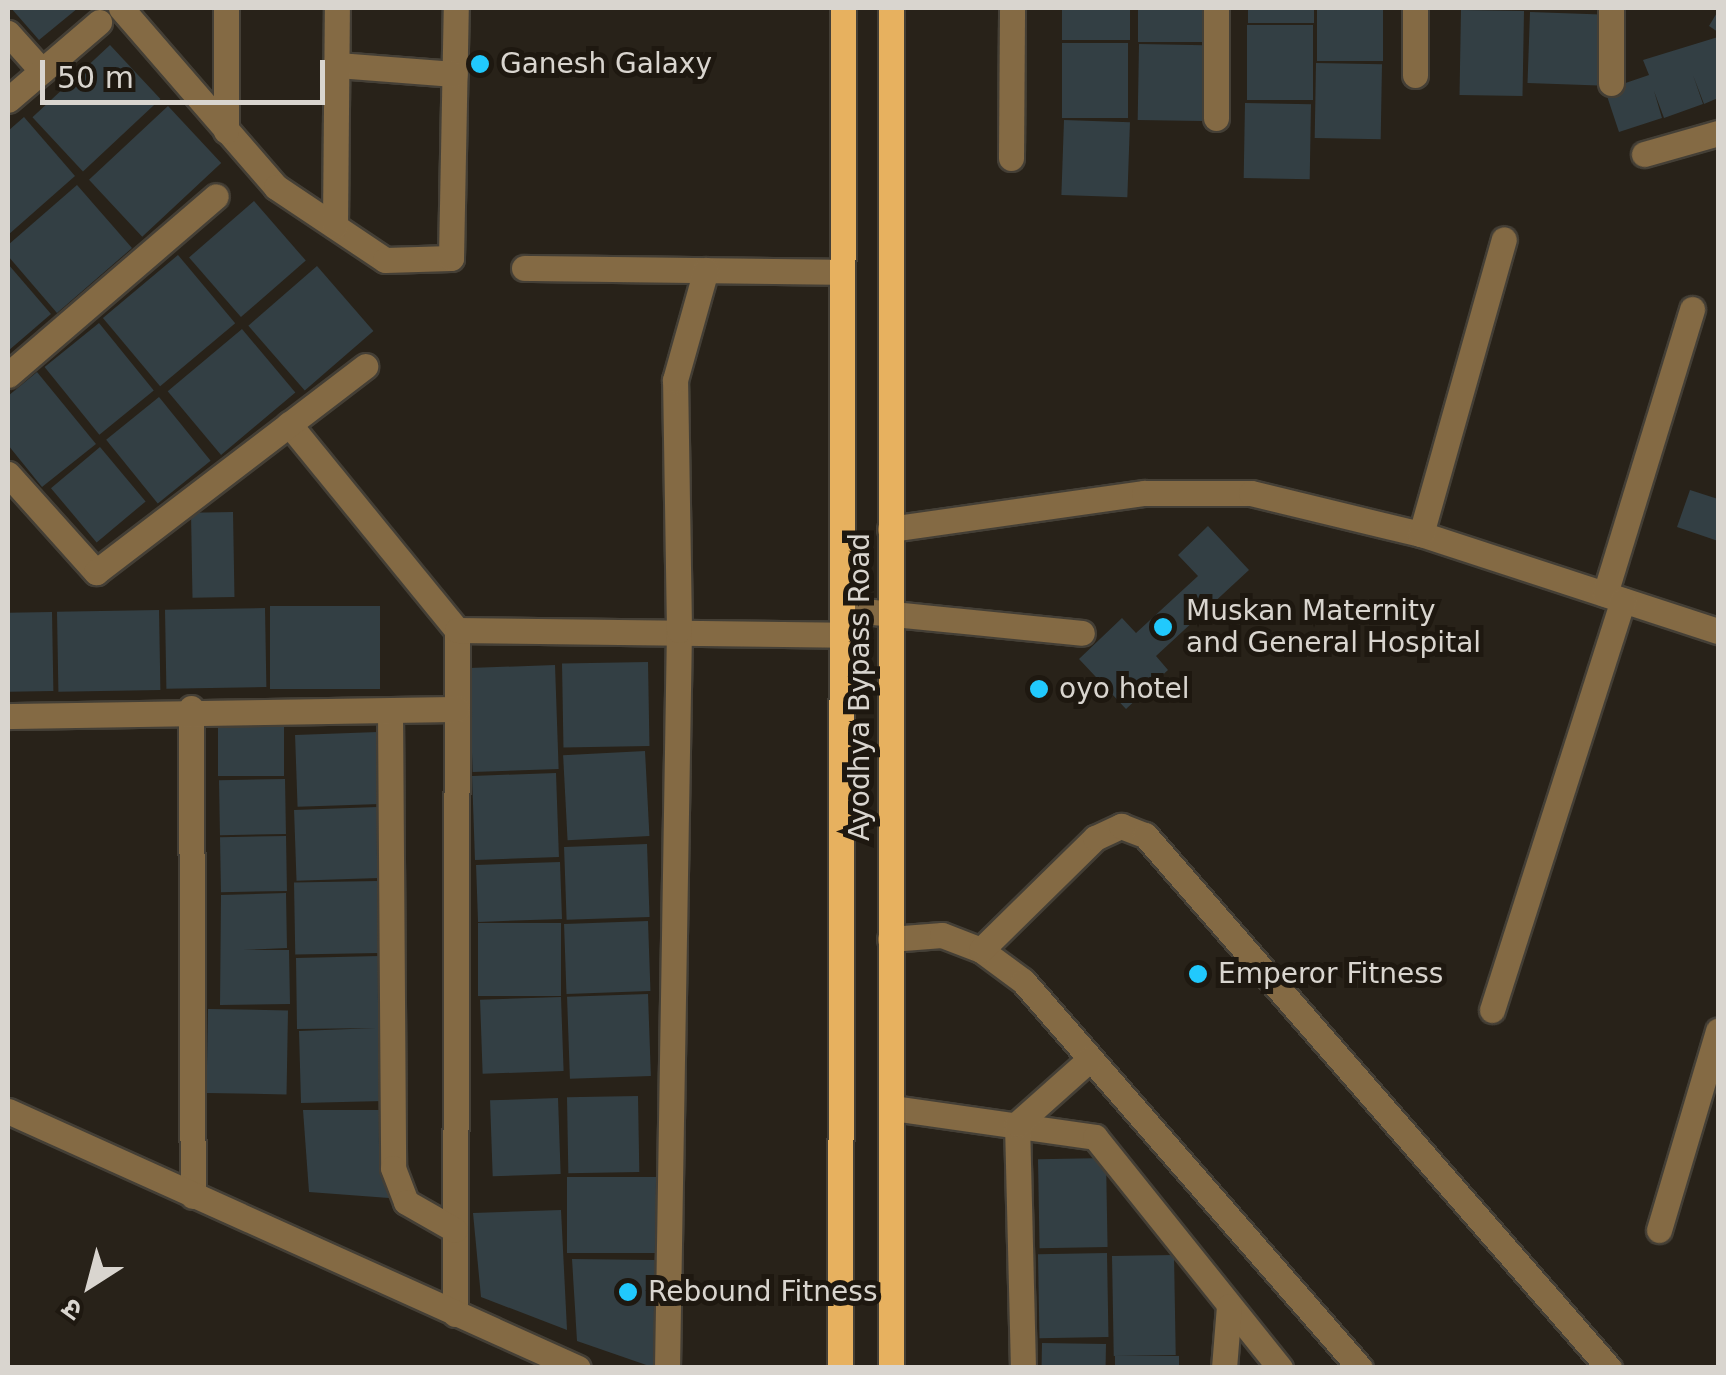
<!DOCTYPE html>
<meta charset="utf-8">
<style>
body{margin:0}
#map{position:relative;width:1726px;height:1375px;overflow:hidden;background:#282219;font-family:"DejaVu Sans","Noto Sans Devanagari",sans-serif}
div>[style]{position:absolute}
.building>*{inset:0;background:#333f44;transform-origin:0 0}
.roads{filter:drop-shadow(2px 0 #443f36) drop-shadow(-2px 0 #443f36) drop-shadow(0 2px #443f36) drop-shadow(0 -2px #443f36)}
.minor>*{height:25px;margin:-12.5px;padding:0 12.5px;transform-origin:12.5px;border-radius:12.5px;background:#846a44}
.major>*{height:25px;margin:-12.5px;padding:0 12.5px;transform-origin:12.5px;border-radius:12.5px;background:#e7b15f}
.dots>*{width:28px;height:28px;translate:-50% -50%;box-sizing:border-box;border:5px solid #1e1810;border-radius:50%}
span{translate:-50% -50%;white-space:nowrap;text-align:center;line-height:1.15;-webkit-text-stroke:10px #1e1810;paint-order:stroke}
.poi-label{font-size:28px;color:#d9d5cf}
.left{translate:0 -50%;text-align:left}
.street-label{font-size:28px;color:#d9d5cf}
.frame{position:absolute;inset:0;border:10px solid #d9d5cf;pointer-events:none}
.north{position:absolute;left:40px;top:1235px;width:100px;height:100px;-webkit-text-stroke:8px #1e1810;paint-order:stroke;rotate:216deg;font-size:28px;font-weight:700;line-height:40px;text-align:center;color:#d9d5cf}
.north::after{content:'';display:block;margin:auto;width:35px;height:45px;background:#d9d5cf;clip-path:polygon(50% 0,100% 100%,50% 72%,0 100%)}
.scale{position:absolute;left:40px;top:60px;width:285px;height:45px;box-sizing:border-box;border:5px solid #d9d5cf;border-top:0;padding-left:12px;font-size:30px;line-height:35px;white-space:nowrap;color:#d9d5cf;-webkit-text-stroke:8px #1e1810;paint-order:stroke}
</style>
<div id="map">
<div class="building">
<div style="clip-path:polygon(11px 8px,78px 8px,39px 40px)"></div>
<div style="left:1062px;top:8px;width:68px;height:32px"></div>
<div style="left:1138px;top:8px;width:65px;height:34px"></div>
<div style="left:1248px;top:8px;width:66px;height:15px"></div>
<div style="left:1317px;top:8px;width:66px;height:53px"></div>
<div style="left:1461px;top:10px;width:63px;height:85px;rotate:1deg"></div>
<div style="clip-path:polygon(1718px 11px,1718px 32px,1709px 26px)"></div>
<div style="left:1530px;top:12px;width:71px;height:71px;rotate:2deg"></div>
<div style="left:1247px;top:25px;width:66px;height:75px"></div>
<div style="clip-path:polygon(1718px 37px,1718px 98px,1704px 104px,1693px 75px,1703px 104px,1664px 118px,1654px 91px,1662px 118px,1619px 132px,1605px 90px,1649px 75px,1643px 60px)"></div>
<div style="left:1062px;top:43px;width:66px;height:75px"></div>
<div style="left:1139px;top:44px;width:65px;height:76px;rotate:1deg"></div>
<div style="left:110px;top:45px;width:74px;height:106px;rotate:47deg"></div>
<div style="left:1316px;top:63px;width:66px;height:75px;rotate:1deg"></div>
<div style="left:1245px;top:103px;width:66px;height:75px;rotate:1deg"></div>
<div style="left:168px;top:106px;width:78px;height:108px;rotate:47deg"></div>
<div style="clip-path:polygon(24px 117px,75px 176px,8px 235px,8px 131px)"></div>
<div style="left:1064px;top:120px;width:66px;height:75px;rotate:2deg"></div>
<div style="clip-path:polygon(77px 185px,132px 248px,57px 313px,8px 256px,8px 245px)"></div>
<div style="left:254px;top:201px;width:79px;height:86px;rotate:49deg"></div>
<div style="left:178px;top:255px;width:89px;height:98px;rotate:50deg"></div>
<div style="clip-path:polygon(8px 264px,51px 314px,8px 351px)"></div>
<div style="left:317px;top:266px;width:86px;height:91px;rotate:49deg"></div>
<div style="left:99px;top:323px;width:87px;height:70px;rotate:51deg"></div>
<div style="left:242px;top:329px;width:83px;height:97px;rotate:50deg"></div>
<div style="clip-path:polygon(37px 372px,96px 444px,42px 487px,8px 445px,8px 396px)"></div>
<div style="left:159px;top:397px;width:82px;height:68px;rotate:51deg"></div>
<div style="left:100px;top:447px;width:71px;height:64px;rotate:50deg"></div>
<div style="clip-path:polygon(1690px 490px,1718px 499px,1718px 541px,1677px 527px)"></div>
<div style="left:233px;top:512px;width:85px;height:42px;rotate:89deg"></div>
<div style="clip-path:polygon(1208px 526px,1249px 570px,1156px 656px,1168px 670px,1126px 709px,1079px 659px,1122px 618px,1136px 633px,1198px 576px,1178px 555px)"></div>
<div style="left:270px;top:606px;width:110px;height:83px"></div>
<div style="left:265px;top:608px;width:79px;height:100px;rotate:89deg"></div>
<div style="left:159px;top:610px;width:80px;height:102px;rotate:89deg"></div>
<div style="left:52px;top:612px;width:79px;height:44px;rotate:89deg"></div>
<div style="left:648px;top:662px;width:84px;height:86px;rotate:89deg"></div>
<div style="left:555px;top:665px;width:104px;height:86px;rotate:88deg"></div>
<div style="left:284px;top:722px;width:54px;height:66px;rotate:90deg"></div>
<div style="left:378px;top:732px;width:72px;height:83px;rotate:88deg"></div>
<div style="left:645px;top:751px;width:85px;height:82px;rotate:87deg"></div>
<div style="left:556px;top:773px;width:84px;height:84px;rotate:88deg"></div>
<div style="left:285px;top:779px;width:55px;height:66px;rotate:89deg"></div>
<div style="left:377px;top:807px;width:71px;height:83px;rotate:88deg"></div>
<div style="left:286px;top:836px;width:55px;height:66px;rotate:89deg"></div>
<div style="left:647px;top:844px;width:73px;height:83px;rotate:88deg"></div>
<div style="left:560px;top:862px;width:57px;height:84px;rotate:88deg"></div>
<div style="left:378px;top:881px;width:72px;height:84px;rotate:89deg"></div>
<div style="clip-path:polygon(286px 893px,287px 948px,243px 950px,289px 950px,290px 1004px,220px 1005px,221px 895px)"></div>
<div style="left:648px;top:921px;width:70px;height:84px;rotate:88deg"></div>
<div style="left:478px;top:923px;width:83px;height:73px"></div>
<div style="clip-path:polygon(379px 956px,384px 1101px,301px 1103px,299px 1031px,376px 1028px,297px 1029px,296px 958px)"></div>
<div style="left:648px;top:994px;width:82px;height:81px;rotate:88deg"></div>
<div style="left:561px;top:997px;width:74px;height:81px;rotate:88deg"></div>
<div style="left:208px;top:1009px;width:80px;height:84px;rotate:1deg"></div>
<div style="left:638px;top:1096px;width:76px;height:71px;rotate:89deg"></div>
<div style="left:558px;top:1098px;width:76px;height:68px;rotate:88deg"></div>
<div style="clip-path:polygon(303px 1110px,387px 1110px,389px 1198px,309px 1192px)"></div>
<div style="left:1106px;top:1158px;width:89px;height:68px;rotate:89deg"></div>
<div style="left:567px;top:1177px;width:90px;height:76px"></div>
<div style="clip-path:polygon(561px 1210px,567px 1330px,481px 1297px,473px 1213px)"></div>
<div style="left:1107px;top:1253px;width:84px;height:69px;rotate:89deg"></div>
<div style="left:1174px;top:1255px;width:100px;height:62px;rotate:89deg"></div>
<div style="clip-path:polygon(572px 1259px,655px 1260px,655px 1368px,577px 1341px)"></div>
<div style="left:1042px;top:1343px;width:64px;height:25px;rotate:1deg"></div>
<div style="left:1179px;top:1356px;width:12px;height:64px;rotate:90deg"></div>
</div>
<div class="roads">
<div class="minor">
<div style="left:121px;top:8px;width:237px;rotate:49.1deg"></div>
<div style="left:276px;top:187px;width:131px;rotate:33.8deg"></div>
<div style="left:385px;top:260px;width:66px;rotate:-1.7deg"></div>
<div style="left:451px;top:258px;width:250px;rotate:-88.9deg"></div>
<div style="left:226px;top:8px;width:123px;rotate:90deg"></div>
<div style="left:1216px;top:8px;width:110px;rotate:90deg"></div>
<div style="left:1415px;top:8px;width:67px;rotate:90deg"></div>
<div style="left:8px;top:33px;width:51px;rotate:48.2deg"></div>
<div style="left:337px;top:65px;width:118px;rotate:4.4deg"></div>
<div style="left:1611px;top:83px;width:75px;rotate:-90deg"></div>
<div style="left:8px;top:100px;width:120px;rotate:-40.6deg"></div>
<div style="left:1644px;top:154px;width:77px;rotate:-15.8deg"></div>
<div style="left:1011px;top:158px;width:150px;rotate:-89.6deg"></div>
<div style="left:335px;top:226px;width:218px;rotate:-89.5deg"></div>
<div style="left:524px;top:268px;width:318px;rotate:0.7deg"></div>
<div style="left:8px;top:375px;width:274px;rotate:-40.7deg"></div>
<div style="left:289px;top:424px;width:266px;rotate:50.8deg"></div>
<div style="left:457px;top:630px;width:684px;rotate:90.17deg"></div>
<div style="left:8px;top:474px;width:132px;rotate:48.1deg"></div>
<div style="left:96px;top:572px;width:339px;rotate:-37.4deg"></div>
<div style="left:890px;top:529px;width:257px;rotate:-8.1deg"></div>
<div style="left:1144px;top:493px;width:107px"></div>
<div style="left:1251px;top:493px;width:175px;rotate:13.6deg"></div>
<div style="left:1421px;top:534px;width:312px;rotate:18.1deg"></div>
<div style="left:1421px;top:534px;width:306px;rotate:-74.3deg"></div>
<div style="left:1605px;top:594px;width:298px;rotate:-73deg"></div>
<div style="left:843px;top:609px;width:240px;rotate:5.7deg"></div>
<div style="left:457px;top:630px;width:386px;rotate:0.7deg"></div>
<div style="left:191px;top:708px;width:488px;rotate:89.8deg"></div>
<div style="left:390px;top:712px;width:456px;rotate:89.6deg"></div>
<div style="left:393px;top:1168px;width:36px;rotate:69deg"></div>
<div style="left:406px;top:1202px;width:56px;rotate:29.7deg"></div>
<div style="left:8px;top:716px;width:449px;rotate:-0.9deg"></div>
<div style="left:890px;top:939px;width:52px;rotate:-4.4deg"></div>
<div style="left:942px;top:935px;width:42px;rotate:21deg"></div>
<div style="left:981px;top:950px;width:52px;rotate:36.4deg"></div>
<div style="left:1023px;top:981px;width:513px;rotate:48.95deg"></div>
<div style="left:981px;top:950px;width:160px;rotate:-44.5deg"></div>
<div style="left:1095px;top:838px;width:29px;rotate:-25deg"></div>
<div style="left:1121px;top:826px;width:26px;rotate:21deg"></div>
<div style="left:1145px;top:835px;width:707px;rotate:48.96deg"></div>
<div style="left:1492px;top:1010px;width:430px;rotate:-72.3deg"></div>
<div style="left:892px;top:1108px;width:205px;rotate:8.1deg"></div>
<div style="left:1095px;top:1137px;width:296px;rotate:51.3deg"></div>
<div style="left:8px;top:1111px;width:625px;rotate:24.27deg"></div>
<div style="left:1659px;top:1230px;width:208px;rotate:-73.5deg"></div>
<div style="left:667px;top:1368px;width:738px;rotate:-89.07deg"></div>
<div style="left:679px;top:630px;width:250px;rotate:-90.9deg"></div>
<div style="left:675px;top:380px;width:114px;rotate:-74.3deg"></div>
<div style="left:1023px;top:1368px;width:244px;rotate:-91.4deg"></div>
<div style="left:1017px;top:1124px;width:98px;rotate:-41.7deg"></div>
<div style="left:1224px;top:1368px;width:62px;rotate:-85.4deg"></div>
</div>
<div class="major">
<div style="left:891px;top:8px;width:1360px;rotate:90deg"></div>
<div style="left:840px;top:1368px;width:1360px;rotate:-89.87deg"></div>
</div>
</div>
<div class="dots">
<div style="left:480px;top:64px;background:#21c9fd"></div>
<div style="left:1163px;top:627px;background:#21c9fd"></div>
<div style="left:1039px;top:689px;background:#21c9fd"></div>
<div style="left:1198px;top:974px;background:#21c9fd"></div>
<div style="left:628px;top:1292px;background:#21c9fd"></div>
</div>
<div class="poi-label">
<span class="left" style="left:500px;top:64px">Ganesh Galaxy</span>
<span class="left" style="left:1186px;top:627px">Muskan Maternity<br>and General Hospital</span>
<span class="left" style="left:1059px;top:689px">oyo hotel</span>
<span class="left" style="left:1218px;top:974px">Emperor Fitness</span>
<span class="left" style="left:648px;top:1292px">Rebound Fitness</span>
</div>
<div class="street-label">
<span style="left:860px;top:687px;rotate:-90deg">Ayodhya Bypass Road</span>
</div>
<div class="frame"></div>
<div class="north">उ</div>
<div class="scale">50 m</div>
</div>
